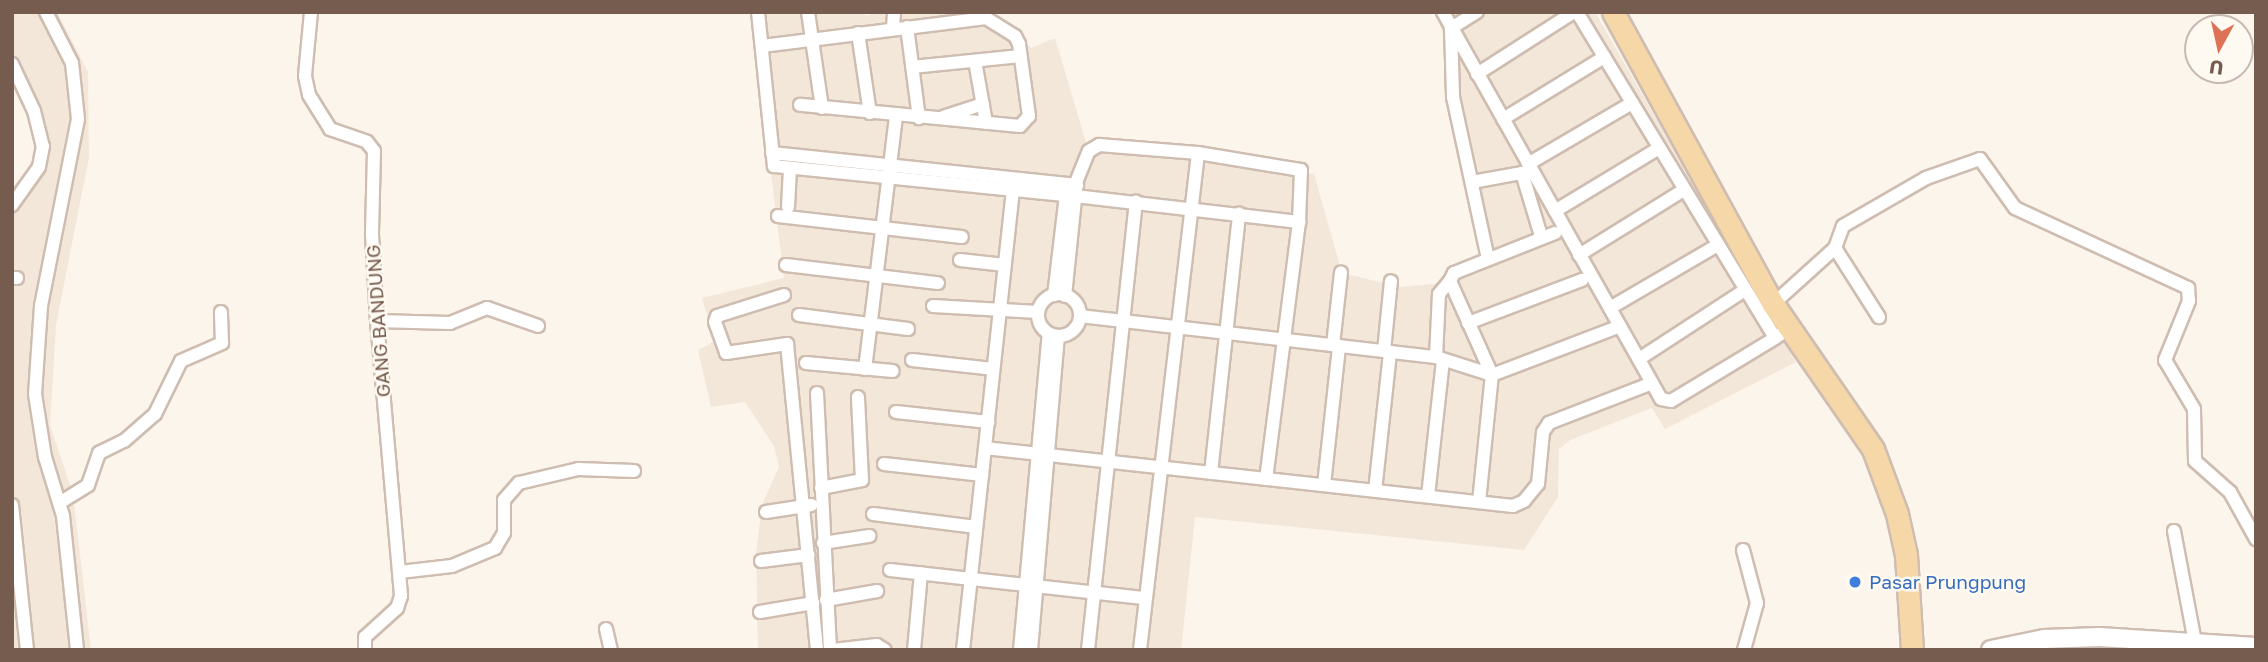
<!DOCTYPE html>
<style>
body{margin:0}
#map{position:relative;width:2268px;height:662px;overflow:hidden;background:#fcf5eb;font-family:"Golos Text",sans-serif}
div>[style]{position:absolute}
.residential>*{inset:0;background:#f3e7d9}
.roads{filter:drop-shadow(2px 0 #cebdb0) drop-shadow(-2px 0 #cebdb0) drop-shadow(0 2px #cebdb0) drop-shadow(0 -2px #cebdb0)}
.street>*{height:12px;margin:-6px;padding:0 6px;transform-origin:6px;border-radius:6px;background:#fff}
.street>.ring{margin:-6px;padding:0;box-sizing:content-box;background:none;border:12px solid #fff;border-radius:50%}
.secondary>*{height:18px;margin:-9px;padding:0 9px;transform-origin:9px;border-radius:9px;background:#fff}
.primary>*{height:21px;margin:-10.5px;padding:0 10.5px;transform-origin:10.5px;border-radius:10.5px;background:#f6d7a7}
.dots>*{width:19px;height:19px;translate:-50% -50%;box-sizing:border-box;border:4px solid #fef9f1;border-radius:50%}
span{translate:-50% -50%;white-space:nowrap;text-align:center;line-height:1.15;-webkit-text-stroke:5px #fef9f1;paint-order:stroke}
.street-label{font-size:19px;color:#765c4e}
.shop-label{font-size:19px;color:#366cbe}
.left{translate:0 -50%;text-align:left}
.frame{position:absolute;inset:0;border:14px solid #765c4e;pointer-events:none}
.north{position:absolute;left:2184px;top:14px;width:70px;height:70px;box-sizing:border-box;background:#fef9f1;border:2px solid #c8bab0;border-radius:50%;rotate:188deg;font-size:19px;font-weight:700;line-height:28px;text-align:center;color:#765c4e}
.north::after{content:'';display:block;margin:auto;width:24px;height:32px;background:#de7257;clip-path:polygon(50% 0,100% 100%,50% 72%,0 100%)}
</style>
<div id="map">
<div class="residential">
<div style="clip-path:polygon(12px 12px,57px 12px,88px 72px,89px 157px,56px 325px,50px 425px,73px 494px,91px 650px,12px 650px,12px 202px,37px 160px,38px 140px,12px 83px)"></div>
<div style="clip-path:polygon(751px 12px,854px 12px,869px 16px,870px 12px,990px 12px,1031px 48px,1055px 38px,1088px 149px,1314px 174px,1342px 273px,1400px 287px,1446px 283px,1487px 263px,1438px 12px,1595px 12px,1796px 362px,1665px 429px,1652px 408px,1570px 440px,1559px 449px,1558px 497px,1524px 550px,1195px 517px,1181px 650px,758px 650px,756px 553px,762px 505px,779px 467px,774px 446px,745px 402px,711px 407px,698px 350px,715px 341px,702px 298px,784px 278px)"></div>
</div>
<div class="roads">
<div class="street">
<div style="left:46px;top:12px;width:57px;rotate:63deg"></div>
<div style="left:72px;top:63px;width:56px;rotate:83.9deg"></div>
<div style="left:78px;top:119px;width:191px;rotate:101.2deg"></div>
<div style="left:41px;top:306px;width:88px;rotate:93.9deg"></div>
<div style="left:35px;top:394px;width:64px;rotate:81deg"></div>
<div style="left:45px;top:457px;width:62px;rotate:73deg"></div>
<div style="left:63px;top:516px;width:135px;rotate:84deg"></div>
<div style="left:311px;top:12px;width:64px;rotate:95.4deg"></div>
<div style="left:305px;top:76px;width:19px;rotate:78deg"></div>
<div style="left:309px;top:95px;width:40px;rotate:58deg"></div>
<div style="left:330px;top:129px;width:39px;rotate:19deg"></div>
<div style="left:367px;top:142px;width:11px;rotate:52deg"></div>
<div style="left:374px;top:151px;width:84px;rotate:91.4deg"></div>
<div style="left:372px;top:235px;width:86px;rotate:86.7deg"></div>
<div style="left:377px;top:321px;width:276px;rotate:85deg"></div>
<div style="left:401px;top:596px;width:13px;rotate:108deg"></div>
<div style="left:397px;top:608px;width:43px;rotate:137.8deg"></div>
<div style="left:365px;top:637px;width:13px;rotate:90deg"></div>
<div style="left:758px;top:12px;width:155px;rotate:84.1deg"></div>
<div style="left:774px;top:166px;width:293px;rotate:5.7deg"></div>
<div style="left:1066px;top:195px;width:101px;rotate:96.8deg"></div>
<div style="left:808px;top:12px;width:97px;rotate:81.7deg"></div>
<div style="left:1443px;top:12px;width:444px;rotate:60.6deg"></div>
<div style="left:1661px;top:399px;width:10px;rotate:11deg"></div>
<div style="left:1671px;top:401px;width:122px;rotate:-31.2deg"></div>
<div style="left:1477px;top:12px;width:31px;rotate:148deg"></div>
<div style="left:1451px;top:28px;width:69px;rotate:88.3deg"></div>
<div style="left:1453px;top:97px;width:166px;rotate:77.8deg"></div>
<div style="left:1577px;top:12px;width:381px;rotate:58.7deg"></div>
<div style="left:1775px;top:338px;width:7px;rotate:-34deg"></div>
<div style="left:907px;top:27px;width:92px;rotate:82.5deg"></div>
<div style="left:893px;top:28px;width:16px;rotate:-86deg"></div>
<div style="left:858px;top:33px;width:81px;rotate:81.5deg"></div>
<div style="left:762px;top:46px;width:226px;rotate:-7.1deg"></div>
<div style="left:986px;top:18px;width:34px;rotate:32deg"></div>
<div style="left:1015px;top:36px;width:9px;rotate:63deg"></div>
<div style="left:1019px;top:44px;width:73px;rotate:82.1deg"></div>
<div style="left:1029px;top:116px;width:13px;rotate:132deg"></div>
<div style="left:1020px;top:126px;width:221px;rotate:-174.5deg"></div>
<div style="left:975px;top:61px;width:63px;rotate:79.9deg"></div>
<div style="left:12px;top:64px;width:52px;rotate:64.9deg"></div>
<div style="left:34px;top:111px;width:36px;rotate:76deg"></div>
<div style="left:43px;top:146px;width:21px;rotate:101deg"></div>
<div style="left:39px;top:167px;width:47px;rotate:125.4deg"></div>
<div style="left:912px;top:67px;width:109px;rotate:-5.8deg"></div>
<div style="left:1477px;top:74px;width:115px;rotate:-32.6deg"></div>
<div style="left:943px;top:117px;width:42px;rotate:-18deg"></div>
<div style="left:1503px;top:119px;width:119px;rotate:-31.5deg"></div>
<div style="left:772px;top:153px;width:307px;rotate:6deg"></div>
<div style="left:1528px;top:164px;width:121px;rotate:-30.4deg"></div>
<div style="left:1077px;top:180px;width:31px;rotate:-68deg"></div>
<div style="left:1089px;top:151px;width:12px;rotate:-31deg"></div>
<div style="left:1099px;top:145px;width:99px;rotate:4.6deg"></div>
<div style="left:1198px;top:153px;width:104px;rotate:9.4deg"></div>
<div style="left:1301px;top:170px;width:52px;rotate:92.2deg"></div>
<div style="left:1299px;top:222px;width:259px;rotate:97.3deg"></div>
<div style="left:1472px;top:182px;width:51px;rotate:-10.2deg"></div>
<div style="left:1522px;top:173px;width:66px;rotate:73.2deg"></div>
<div style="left:1067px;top:188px;width:7px;rotate:98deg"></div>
<div style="left:1066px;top:195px;width:235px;rotate:6.6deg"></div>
<div style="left:788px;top:207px;width:39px;rotate:-87deg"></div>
<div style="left:1555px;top:211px;width:122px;rotate:-31.2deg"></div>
<div style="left:778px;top:216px;width:185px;rotate:6.5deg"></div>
<div style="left:1835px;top:248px;width:82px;rotate:57.5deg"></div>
<div style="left:1579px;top:255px;width:123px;rotate:-31.8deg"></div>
<div style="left:960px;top:260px;width:45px;rotate:6.3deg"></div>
<div style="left:786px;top:265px;width:153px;rotate:6.8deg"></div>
<div style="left:12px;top:278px;width:5px"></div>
<div class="ring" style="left:1038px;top:294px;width:30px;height:30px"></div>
<div style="left:784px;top:295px;width:70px;rotate:162.6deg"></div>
<div style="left:717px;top:316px;width:6px;rotate:108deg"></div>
<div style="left:715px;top:322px;width:33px;rotate:70deg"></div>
<div style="left:726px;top:353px;width:62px;rotate:-8.4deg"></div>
<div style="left:787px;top:344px;width:307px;rotate:84.4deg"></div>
<div style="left:1065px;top:296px;width:107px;rotate:-84.1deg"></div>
<div style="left:1773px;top:304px;width:84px;rotate:-42.1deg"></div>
<div style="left:1835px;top:248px;width:23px;rotate:-70deg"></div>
<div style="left:1843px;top:226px;width:96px;rotate:-30deg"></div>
<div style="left:1926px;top:178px;width:57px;rotate:-19.4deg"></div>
<div style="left:1980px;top:159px;width:60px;rotate:54.5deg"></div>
<div style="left:2015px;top:208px;width:191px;rotate:24.8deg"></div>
<div style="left:2188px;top:288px;width:13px;rotate:86deg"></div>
<div style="left:2189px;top:301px;width:64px;rotate:112.1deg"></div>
<div style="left:2165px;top:360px;width:57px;rotate:59.4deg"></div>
<div style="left:2194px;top:409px;width:52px;rotate:88.9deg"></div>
<div style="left:2195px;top:461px;width:47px;rotate:41.5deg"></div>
<div style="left:2230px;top:492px;width:54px;rotate:61deg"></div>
<div style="left:933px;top:306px;width:105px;rotate:3.3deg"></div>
<div style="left:1610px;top:308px;width:125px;rotate:-30.3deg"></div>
<div style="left:799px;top:315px;width:110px;rotate:7.3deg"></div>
<div style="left:1080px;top:316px;width:358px;rotate:6.6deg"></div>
<div style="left:1436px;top:357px;width:59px;rotate:17.8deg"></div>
<div style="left:1492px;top:375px;width:137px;rotate:-20.9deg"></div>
<div style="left:377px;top:321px;width:73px;rotate:1.6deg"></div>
<div style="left:450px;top:323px;width:40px;rotate:-22deg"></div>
<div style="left:487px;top:308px;width:54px;rotate:19.4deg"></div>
<div style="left:1468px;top:323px;width:122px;rotate:-20.7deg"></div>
<div style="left:1333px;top:345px;width:73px;rotate:-83.7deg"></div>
<div style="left:1384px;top:351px;width:70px;rotate:-84.3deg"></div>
<div style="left:1436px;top:357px;width:63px;rotate:-87.3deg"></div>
<div style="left:1439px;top:294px;width:17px;rotate:-50deg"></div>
<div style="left:1639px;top:359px;width:126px;rotate:-33.1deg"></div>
<div style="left:912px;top:360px;width:81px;rotate:6.3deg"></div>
<div style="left:806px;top:363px;width:87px;rotate:5.3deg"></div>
<div style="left:865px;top:369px;width:255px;rotate:-83deg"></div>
<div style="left:817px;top:393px;width:257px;rotate:87.1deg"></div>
<div style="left:896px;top:412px;width:93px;rotate:6.2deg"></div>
<div style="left:985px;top:448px;width:531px;rotate:6.27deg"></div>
<div style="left:1513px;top:506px;width:12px;rotate:-24deg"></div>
<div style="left:1524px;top:501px;width:22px;rotate:-51deg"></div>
<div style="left:1538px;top:484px;width:52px;rotate:-84.5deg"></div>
<div style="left:1543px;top:432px;width:11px;rotate:-56deg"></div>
<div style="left:1549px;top:423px;width:110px;rotate:-21.2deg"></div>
<div style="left:884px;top:464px;width:99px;rotate:6.4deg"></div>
<div style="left:1211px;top:473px;width:261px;rotate:-83.8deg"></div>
<div style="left:1324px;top:485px;width:140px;rotate:-83.8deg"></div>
<div style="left:821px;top:488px;width:42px;rotate:-11deg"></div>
<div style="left:862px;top:480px;width:83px;rotate:-92.8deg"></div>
<div style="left:1375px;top:491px;width:140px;rotate:-83.8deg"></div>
<div style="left:1428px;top:496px;width:137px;rotate:-83.7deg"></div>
<div style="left:61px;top:502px;width:32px;rotate:-32deg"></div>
<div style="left:88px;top:485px;width:34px;rotate:-71deg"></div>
<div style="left:99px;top:453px;width:28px;rotate:-26deg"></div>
<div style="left:124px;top:441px;width:41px;rotate:-41.1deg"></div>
<div style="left:155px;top:414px;width:59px;rotate:-63.9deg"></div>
<div style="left:181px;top:361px;width:45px;rotate:-23.7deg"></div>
<div style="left:222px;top:343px;width:31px;rotate:-92deg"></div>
<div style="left:1479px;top:502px;width:128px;rotate:-84.2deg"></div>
<div style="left:1492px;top:375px;width:103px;rotate:-114.1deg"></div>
<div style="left:1450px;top:281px;width:9px;rotate:-63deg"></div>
<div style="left:1454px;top:273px;width:109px;rotate:-21.6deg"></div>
<div style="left:12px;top:505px;width:146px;rotate:84.1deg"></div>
<div style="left:766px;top:512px;width:46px;rotate:-8.8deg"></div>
<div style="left:873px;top:514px;width:104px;rotate:7.2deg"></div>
<div style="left:2174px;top:531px;width:113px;rotate:79.3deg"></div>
<div style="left:823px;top:543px;width:47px;rotate:-8.7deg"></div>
<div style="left:1743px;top:550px;width:55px;rotate:75.2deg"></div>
<div style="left:1757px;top:603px;width:49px;rotate:105.5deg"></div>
<div style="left:761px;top:561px;width:48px;rotate:-7.1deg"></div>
<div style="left:890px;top:570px;width:257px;rotate:6.3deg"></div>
<div style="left:400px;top:572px;width:52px;rotate:-6.6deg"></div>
<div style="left:452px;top:566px;width:47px;rotate:-22.7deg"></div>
<div style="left:495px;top:548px;width:17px;rotate:-59deg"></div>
<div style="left:504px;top:533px;width:33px;rotate:-90deg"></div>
<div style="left:504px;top:500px;width:23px;rotate:-49deg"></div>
<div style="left:519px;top:483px;width:61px;rotate:-13.3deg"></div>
<div style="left:578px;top:469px;width:56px;rotate:2deg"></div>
<div style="left:826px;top:600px;width:52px;rotate:-10deg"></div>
<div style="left:760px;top:612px;width:54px;rotate:-9.6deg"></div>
<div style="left:606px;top:629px;width:22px;rotate:77deg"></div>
<div style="left:833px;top:650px;width:44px;rotate:-6.5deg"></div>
<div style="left:877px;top:645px;width:9px;rotate:32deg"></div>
<div style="left:914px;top:650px;width:77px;rotate:-84.8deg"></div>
<div style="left:963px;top:650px;width:463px;rotate:-83.8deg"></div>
<div style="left:1020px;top:650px;width:317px;rotate:-84.8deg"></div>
<div style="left:1031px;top:650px;width:315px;rotate:-85.1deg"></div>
<div style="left:1088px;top:650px;width:451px;rotate:-83.9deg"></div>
<div style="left:1140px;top:650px;width:500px;rotate:-83.34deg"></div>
</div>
<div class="secondary">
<div style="left:1991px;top:650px;width:54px;rotate:-11.7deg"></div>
<div style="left:2044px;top:639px;width:55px;rotate:-2.1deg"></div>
<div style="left:2099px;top:637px;width:157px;rotate:3.6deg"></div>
</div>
<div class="primary">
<div style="left:1613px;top:12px;width:333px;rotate:61.3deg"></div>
<div style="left:1773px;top:304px;width:176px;rotate:55.4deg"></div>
<div style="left:1873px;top:449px;width:69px;rotate:69.7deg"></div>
<div style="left:1897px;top:514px;width:42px;rotate:77.6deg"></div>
<div style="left:1906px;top:555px;width:95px;rotate:86.4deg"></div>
</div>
</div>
<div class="dots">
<div style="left:1855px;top:582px;background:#3f7fe0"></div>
</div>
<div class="street-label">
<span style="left:378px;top:321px;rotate:-94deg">GANG BANDUNG</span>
</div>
<div class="shop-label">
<span class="left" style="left:1869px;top:582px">Pasar Prungpung</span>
</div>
<div class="frame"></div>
<div class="north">U</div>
</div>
